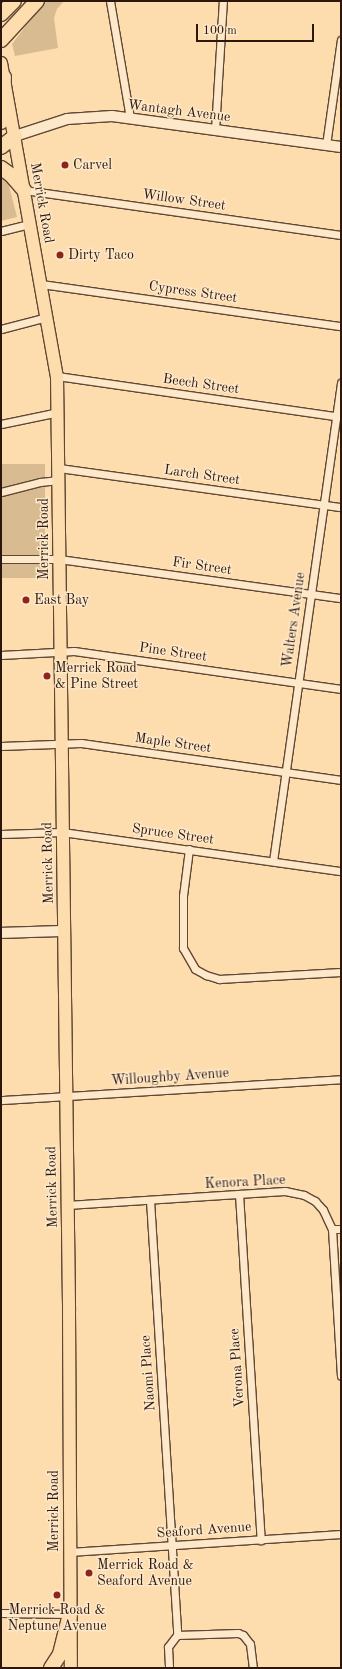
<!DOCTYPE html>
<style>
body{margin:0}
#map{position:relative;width:342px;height:1669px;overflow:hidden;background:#fddcae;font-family:"Old Standard TT",serif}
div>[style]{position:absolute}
.green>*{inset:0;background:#d9bb92;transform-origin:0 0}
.roads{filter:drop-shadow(1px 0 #604834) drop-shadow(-1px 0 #604834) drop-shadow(0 1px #604834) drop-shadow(0 -1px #604834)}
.street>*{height:7px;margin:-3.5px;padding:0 3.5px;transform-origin:3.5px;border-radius:3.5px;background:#fee8ca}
.secondary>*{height:10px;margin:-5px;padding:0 5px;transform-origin:5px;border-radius:5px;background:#fee8ca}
.primary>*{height:12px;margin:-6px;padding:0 6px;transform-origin:6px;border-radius:6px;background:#fddcae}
.highway>*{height:14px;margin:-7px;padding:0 7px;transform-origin:7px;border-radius:7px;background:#fddcae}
.dots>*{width:11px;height:11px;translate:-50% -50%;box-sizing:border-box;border:2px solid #fee8ca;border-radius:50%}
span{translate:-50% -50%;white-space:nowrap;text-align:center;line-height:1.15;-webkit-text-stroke:3px #fee8ca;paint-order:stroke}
.street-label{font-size:14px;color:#2b170c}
.poi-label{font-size:14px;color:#2b170c}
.left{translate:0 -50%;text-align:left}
.frame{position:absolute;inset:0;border:2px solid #2b170c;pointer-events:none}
.scale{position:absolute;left:196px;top:24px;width:118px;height:18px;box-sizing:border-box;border:2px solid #2b170c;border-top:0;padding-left:5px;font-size:12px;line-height:14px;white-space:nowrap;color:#2b170c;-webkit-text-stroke:3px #fee8ca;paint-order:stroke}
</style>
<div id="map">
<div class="green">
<div style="clip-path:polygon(45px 1px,64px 1px,57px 9px,54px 18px,58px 48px,15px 56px,12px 44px)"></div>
<div style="clip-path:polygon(1px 175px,8px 182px,17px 217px,1px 221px)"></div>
<div style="left:45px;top:464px;width:114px;height:44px;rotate:90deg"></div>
</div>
<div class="roads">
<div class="street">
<div style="left:110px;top:1px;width:119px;rotate:80.3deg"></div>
<div style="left:215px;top:130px;width:129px;rotate:-86.5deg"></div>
<div style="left:326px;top:145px;width:106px;rotate:-81.9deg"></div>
<div style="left:24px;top:190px;width:320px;rotate:8.1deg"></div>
<div style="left:1px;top:231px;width:30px;rotate:-14deg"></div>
<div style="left:41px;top:284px;width:303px;rotate:8deg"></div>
<div style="left:1px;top:329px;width:48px;rotate:-14.6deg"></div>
<div style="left:57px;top:376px;width:287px;rotate:8.2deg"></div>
<div style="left:1px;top:424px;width:59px;rotate:-11.7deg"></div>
<div style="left:59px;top:468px;width:285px;rotate:7.9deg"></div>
<div style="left:1px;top:492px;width:40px;rotate:-14.4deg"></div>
<div style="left:40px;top:482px;width:19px;rotate:-6deg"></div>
<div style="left:1px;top:559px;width:58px"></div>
<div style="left:59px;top:559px;width:285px;rotate:7.9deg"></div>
<div style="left:1px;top:655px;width:73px;rotate:-3.1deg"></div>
<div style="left:74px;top:651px;width:270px;rotate:8.1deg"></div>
<div style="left:1px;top:746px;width:80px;rotate:-2.1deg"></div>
<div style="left:81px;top:743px;width:263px;rotate:8.1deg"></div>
<div style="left:1px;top:834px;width:61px;rotate:-1.9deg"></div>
<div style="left:62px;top:832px;width:282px;rotate:8deg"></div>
<div style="left:189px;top:849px;width:47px;rotate:97.3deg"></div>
<div style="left:183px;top:896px;width:52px;rotate:90deg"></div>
<div style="left:183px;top:948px;width:24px;rotate:60deg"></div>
<div style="left:195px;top:969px;width:13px;rotate:29deg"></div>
<div style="left:206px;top:975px;width:14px;rotate:17deg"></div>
<div style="left:219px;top:979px;width:122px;rotate:-3.3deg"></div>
<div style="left:273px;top:861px;width:483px;rotate:-81.9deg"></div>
<div style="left:1px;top:1100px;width:341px;rotate:-3.5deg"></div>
<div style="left:239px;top:1194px;width:347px;rotate:86.4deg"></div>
<div style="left:150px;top:1200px;width:436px;rotate:86.4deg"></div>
<div style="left:177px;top:1635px;width:15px;rotate:127deg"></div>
<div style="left:168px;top:1647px;width:21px;rotate:87deg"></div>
<div style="left:67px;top:1205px;width:218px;rotate:-3.7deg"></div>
<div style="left:285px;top:1191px;width:19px;rotate:12deg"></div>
<div style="left:304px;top:1195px;width:13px;rotate:29deg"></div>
<div style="left:315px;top:1201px;width:12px;rotate:48deg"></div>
<div style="left:323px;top:1210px;width:21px;rotate:65deg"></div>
<div style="left:332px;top:1229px;width:147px;rotate:86.5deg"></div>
<div style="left:332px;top:1229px;width:9px"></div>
<div style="left:69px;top:1552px;width:273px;rotate:-3.8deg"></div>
<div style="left:1px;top:1613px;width:69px;rotate:0.8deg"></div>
<div style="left:177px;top:1635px;width:61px;rotate:-1.9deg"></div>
<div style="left:238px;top:1633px;width:5px;rotate:22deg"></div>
<div style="left:243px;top:1635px;width:11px;rotate:52deg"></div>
<div style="left:250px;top:1644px;width:24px;rotate:83deg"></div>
</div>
<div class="secondary">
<div style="left:15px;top:136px;width:55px;rotate:-18.1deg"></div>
<div style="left:67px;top:119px;width:45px;rotate:-3.8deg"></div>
<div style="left:112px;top:116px;width:231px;rotate:7.7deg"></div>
<div style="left:1px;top:933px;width:63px;rotate:-1.8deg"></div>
</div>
<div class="primary">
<div style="left:1px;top:63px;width:318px;rotate:79.9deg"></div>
<div style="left:57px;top:376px;width:935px;rotate:89.26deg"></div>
<div style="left:69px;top:1311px;width:357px;rotate:89.7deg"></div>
</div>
<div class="highway">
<div style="left:1px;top:14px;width:18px;rotate:-45deg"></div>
<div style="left:1px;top:40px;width:53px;rotate:-47.3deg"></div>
<div style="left:1px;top:122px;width:45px;rotate:-86.2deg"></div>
<div style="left:1px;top:147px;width:18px;rotate:-38deg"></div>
<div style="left:1px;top:168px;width:12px;rotate:35deg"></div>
<div style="left:11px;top:175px;width:20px;rotate:49deg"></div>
<div style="left:51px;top:1668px;width:17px;rotate:-57deg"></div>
<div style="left:60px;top:1654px;width:41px;rotate:-76deg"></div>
</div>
</div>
<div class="dots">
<div style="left:65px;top:165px;background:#8f2418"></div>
<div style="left:60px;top:255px;background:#8f2418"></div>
<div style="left:26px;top:600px;background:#8f2418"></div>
<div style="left:47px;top:676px;background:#8f2418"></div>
<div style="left:89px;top:1573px;background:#8f2418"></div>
<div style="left:57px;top:1595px;background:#8f2418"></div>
</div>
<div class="street-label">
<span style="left:179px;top:111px;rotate:7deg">Wantagh Avenue</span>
<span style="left:184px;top:200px;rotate:8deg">Willow Street</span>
<span style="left:42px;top:203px;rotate:80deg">Merrick Road</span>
<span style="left:193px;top:292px;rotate:8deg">Cypress Street</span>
<span style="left:201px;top:384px;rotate:8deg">Beech Street</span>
<span style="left:202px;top:475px;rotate:8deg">Larch Street</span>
<span style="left:44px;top:539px;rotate:-90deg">Merrick Road</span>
<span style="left:202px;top:566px;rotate:8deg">Fir Street</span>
<span style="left:294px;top:620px;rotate:-82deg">Walters Avenue</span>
<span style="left:173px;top:652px;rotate:8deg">Pine Street</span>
<span style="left:173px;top:743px;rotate:8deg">Maple Street</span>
<span style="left:173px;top:834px;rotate:8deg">Spruce Street</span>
<span style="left:48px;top:863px;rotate:-91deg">Merrick Road</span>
<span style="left:170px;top:1077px;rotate:-4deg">Willoughby Avenue</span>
<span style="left:245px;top:1182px;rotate:-3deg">Kenora Place</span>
<span style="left:52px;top:1187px;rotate:-91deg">Merrick Road</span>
<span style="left:237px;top:1368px;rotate:-94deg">Verona Place</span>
<span style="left:148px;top:1373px;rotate:-94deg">Naomi Place</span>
<span style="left:54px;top:1511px;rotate:-90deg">Merrick Road</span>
<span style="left:204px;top:1530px;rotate:-4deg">Seaford Avenue</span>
</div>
<div class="poi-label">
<span class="left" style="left:73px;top:165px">Carvel</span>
<span class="left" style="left:68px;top:255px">Dirty Taco</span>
<span class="left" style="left:34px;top:600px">East Bay</span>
<span class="left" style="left:55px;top:676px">Merrick Road<br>&amp; Pine Street</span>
<span class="left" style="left:97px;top:1573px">Merrick Road &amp;<br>Seaford Avenue</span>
<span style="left:57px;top:1618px">Merrick Road &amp;<br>Neptune Avenue</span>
</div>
<div class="frame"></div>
<div class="scale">100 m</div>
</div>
